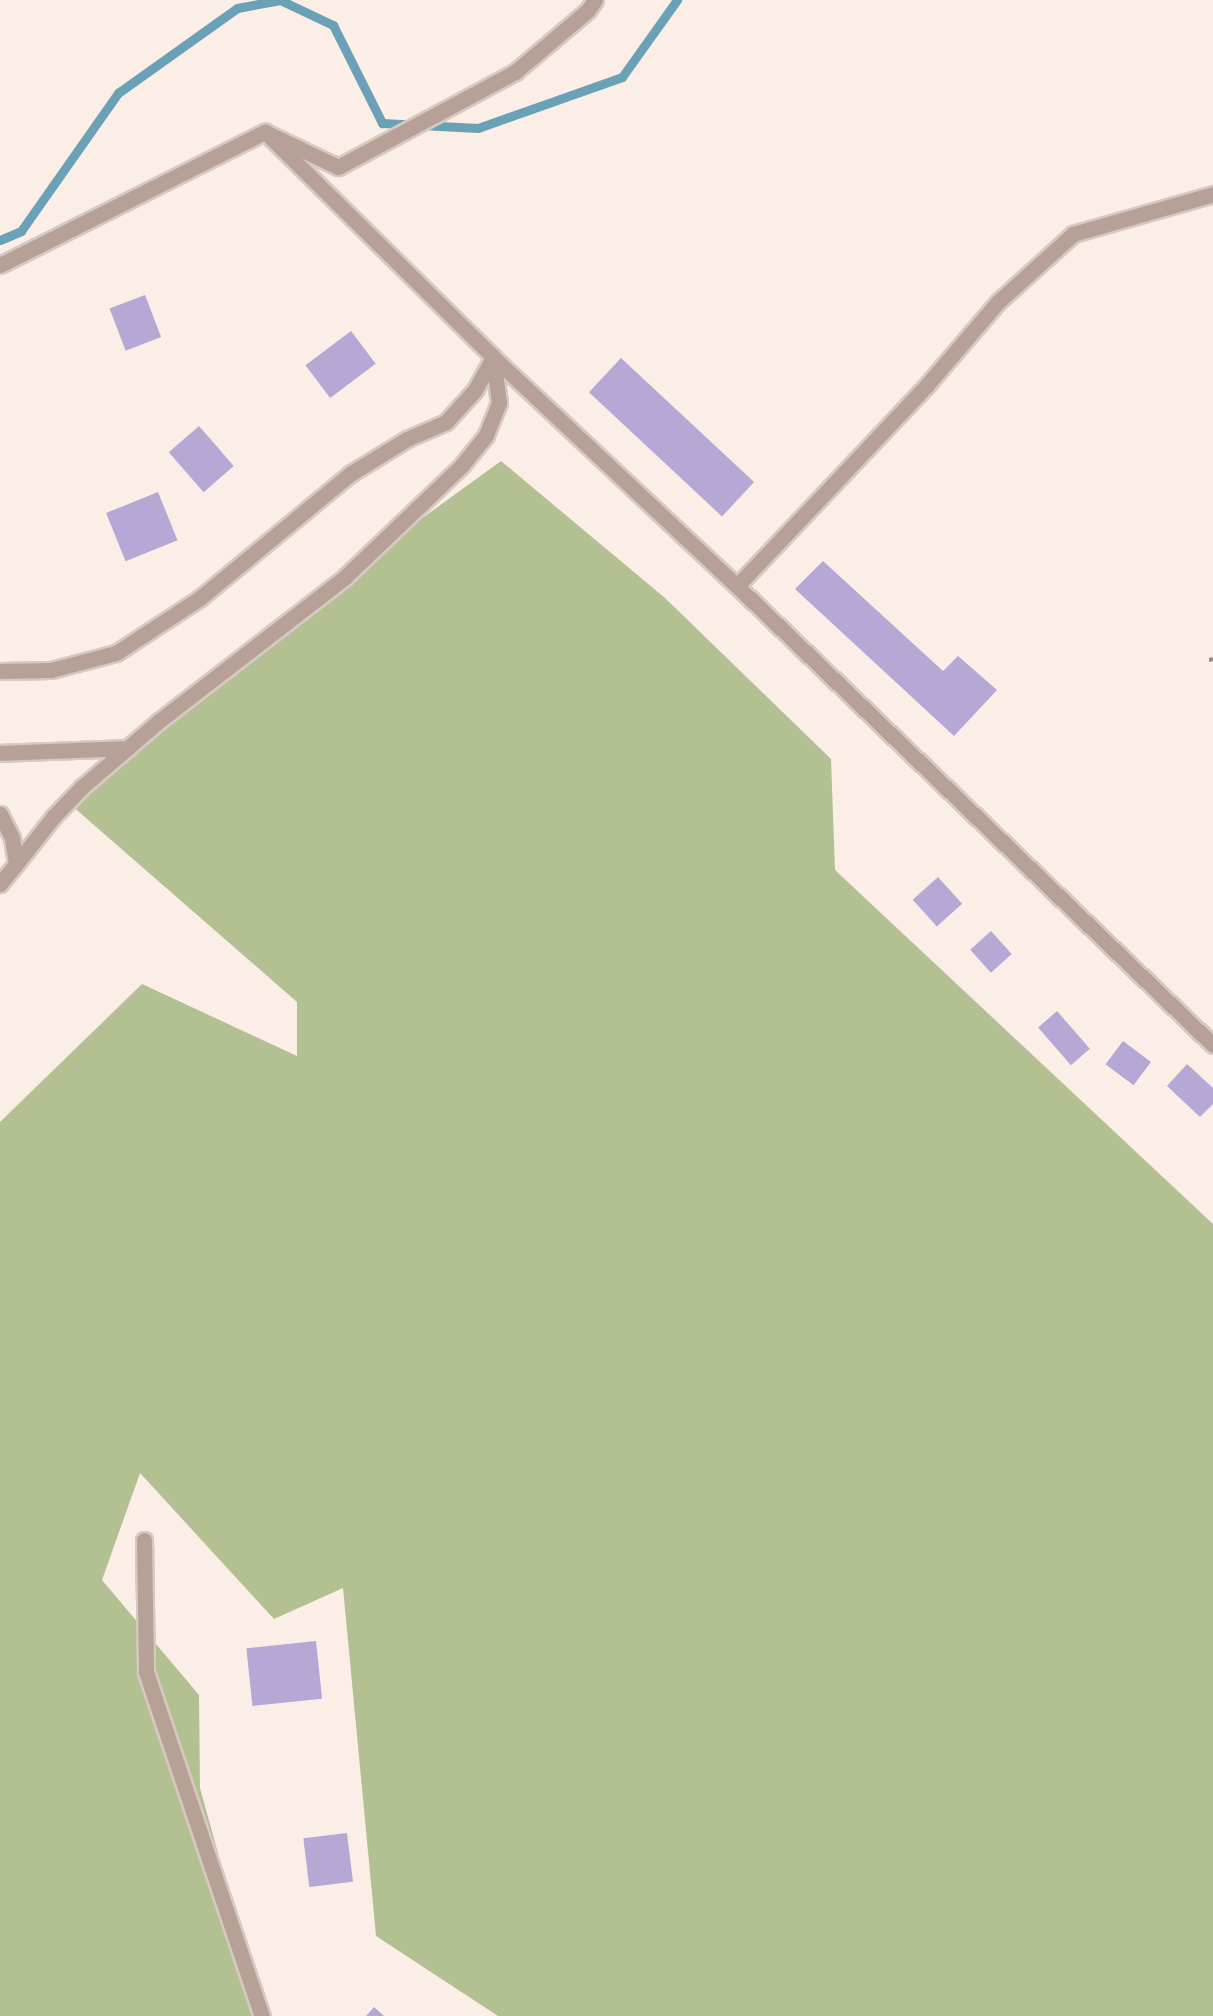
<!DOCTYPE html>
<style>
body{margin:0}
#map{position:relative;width:1213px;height:2016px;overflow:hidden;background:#fbeee7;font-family:Literata,serif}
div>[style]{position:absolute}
.forest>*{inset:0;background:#b3c092}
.stream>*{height:9px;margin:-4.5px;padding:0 4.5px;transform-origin:4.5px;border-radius:4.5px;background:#6ba1b6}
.building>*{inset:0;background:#b5a8d5;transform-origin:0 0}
.path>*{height:4px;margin-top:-2px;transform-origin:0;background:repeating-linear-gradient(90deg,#978a83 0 4.5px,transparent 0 9px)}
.roads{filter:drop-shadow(2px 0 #d6c9c2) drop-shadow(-2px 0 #d6c9c2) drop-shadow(0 2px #d6c9c2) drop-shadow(0 -2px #d6c9c2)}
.lane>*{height:15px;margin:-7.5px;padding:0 7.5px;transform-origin:7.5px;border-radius:7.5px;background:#b7a197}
.street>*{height:15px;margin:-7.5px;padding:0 7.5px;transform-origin:7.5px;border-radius:7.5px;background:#b7a197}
span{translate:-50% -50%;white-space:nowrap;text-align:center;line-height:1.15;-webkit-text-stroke:4.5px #fff;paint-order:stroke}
</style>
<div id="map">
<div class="forest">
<div style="clip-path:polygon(501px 461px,665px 598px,831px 759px,835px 870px,1213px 1224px,1213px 2016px,498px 2016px,376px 1936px,343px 1588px,274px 1619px,140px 1473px,102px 1580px,199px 1695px,200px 1788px,263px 2016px,0 2016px,0 1122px,142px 984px,297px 1056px,297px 1002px,63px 798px,199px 680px)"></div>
</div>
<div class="stream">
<div style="left:0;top:240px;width:23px;rotate:-23deg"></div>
<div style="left:21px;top:231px;width:169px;rotate:-54.9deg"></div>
<div style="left:118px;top:93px;width:146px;rotate:-35.5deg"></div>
<div style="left:237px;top:8px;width:44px;rotate:-10.5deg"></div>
<div style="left:280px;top:0;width:59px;rotate:25.3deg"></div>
<div style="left:333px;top:25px;width:110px;rotate:63.4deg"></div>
<div style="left:382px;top:123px;width:96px;rotate:3deg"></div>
<div style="left:478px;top:128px;width:153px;rotate:-19.5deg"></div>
<div style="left:622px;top:77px;width:95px;rotate:-54.5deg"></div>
</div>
<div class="building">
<div style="left:145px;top:295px;width:45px;height:38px;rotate:69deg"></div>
<div style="left:351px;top:331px;width:41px;height:57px;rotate:53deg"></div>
<div style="left:621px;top:358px;width:182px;height:47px;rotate:43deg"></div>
<div style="left:199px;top:426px;width:53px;height:40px;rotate:49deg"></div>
<div style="left:158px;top:492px;width:52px;height:56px;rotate:68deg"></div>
<div style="clip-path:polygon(823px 561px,943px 671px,958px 656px,997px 690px,954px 736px,795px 589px)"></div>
<div style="left:938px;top:877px;width:36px;height:34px;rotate:48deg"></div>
<div style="left:991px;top:931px;width:31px;height:28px;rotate:48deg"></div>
<div style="left:1057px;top:1011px;width:50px;height:25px;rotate:49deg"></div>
<div style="left:1123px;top:1041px;width:35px;height:29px;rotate:37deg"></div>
<div style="clip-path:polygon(1187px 1064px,1213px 1088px,1213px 1104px,1200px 1117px,1167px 1086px)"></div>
<div style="left:316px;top:1641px;width:58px;height:70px;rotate:84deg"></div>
<div style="left:347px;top:1833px;width:49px;height:44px;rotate:83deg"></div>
<div style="clip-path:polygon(374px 2007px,384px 2016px,366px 2016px)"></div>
</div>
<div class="path">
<div style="left:1209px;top:660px;width:4px;rotate:-14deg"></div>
</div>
<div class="roads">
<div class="lane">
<div style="left:0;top:753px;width:128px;rotate:-2.2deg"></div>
<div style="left:0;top:814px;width:27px;rotate:63deg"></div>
<div style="left:12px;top:838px;width:26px;rotate:81deg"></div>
<div style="left:16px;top:864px;width:26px;rotate:129deg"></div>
<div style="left:16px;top:864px;width:61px;rotate:-51.6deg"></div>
<div style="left:54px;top:816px;width:40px;rotate:-46deg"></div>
<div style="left:82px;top:787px;width:101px;rotate:-40.6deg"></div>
<div style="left:159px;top:721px;width:235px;rotate:-37.7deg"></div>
<div style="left:345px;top:577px;width:162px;rotate:-43.7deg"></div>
<div style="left:462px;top:465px;width:38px;rotate:-51deg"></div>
<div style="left:486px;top:435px;width:35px;rotate:-68deg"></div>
<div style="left:499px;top:403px;width:46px;rotate:-97.4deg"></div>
<div style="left:144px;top:1540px;width:132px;rotate:89.1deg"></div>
<div style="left:146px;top:1672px;width:363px;rotate:71.4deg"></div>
</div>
<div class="street">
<div style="left:265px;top:132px;width:320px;rotate:44.6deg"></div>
<div style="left:493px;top:357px;width:335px;rotate:43.2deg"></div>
<div style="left:737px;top:586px;width:661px;rotate:43.96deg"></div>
<div style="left:0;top:265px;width:297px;rotate:-26.7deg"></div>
<div style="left:265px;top:132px;width:81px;rotate:25.6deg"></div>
<div style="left:338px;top:167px;width:201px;rotate:-28.2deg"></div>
<div style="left:515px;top:72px;width:96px;rotate:-40.3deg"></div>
<div style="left:588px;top:10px;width:12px;rotate:-55deg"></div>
<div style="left:737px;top:586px;width:277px;rotate:-46.6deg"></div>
<div style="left:927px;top:385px;width:109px;rotate:-49.5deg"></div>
<div style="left:998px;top:302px;width:101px;rotate:-42.2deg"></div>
<div style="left:1073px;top:234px;width:146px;rotate:-15.9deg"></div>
<div style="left:0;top:671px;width:51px;rotate:-1.1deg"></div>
<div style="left:51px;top:670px;width:67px;rotate:-14.7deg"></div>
<div style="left:116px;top:653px;width:100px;rotate:-33.2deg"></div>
<div style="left:200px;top:598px;width:195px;rotate:-39.6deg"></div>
<div style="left:350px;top:474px;width:67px;rotate:-31.6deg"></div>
<div style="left:407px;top:439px;width:43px;rotate:-23.6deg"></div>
<div style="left:446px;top:422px;width:43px;rotate:-47.8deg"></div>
<div style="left:475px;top:390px;width:38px;rotate:-61deg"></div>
</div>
</div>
</div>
